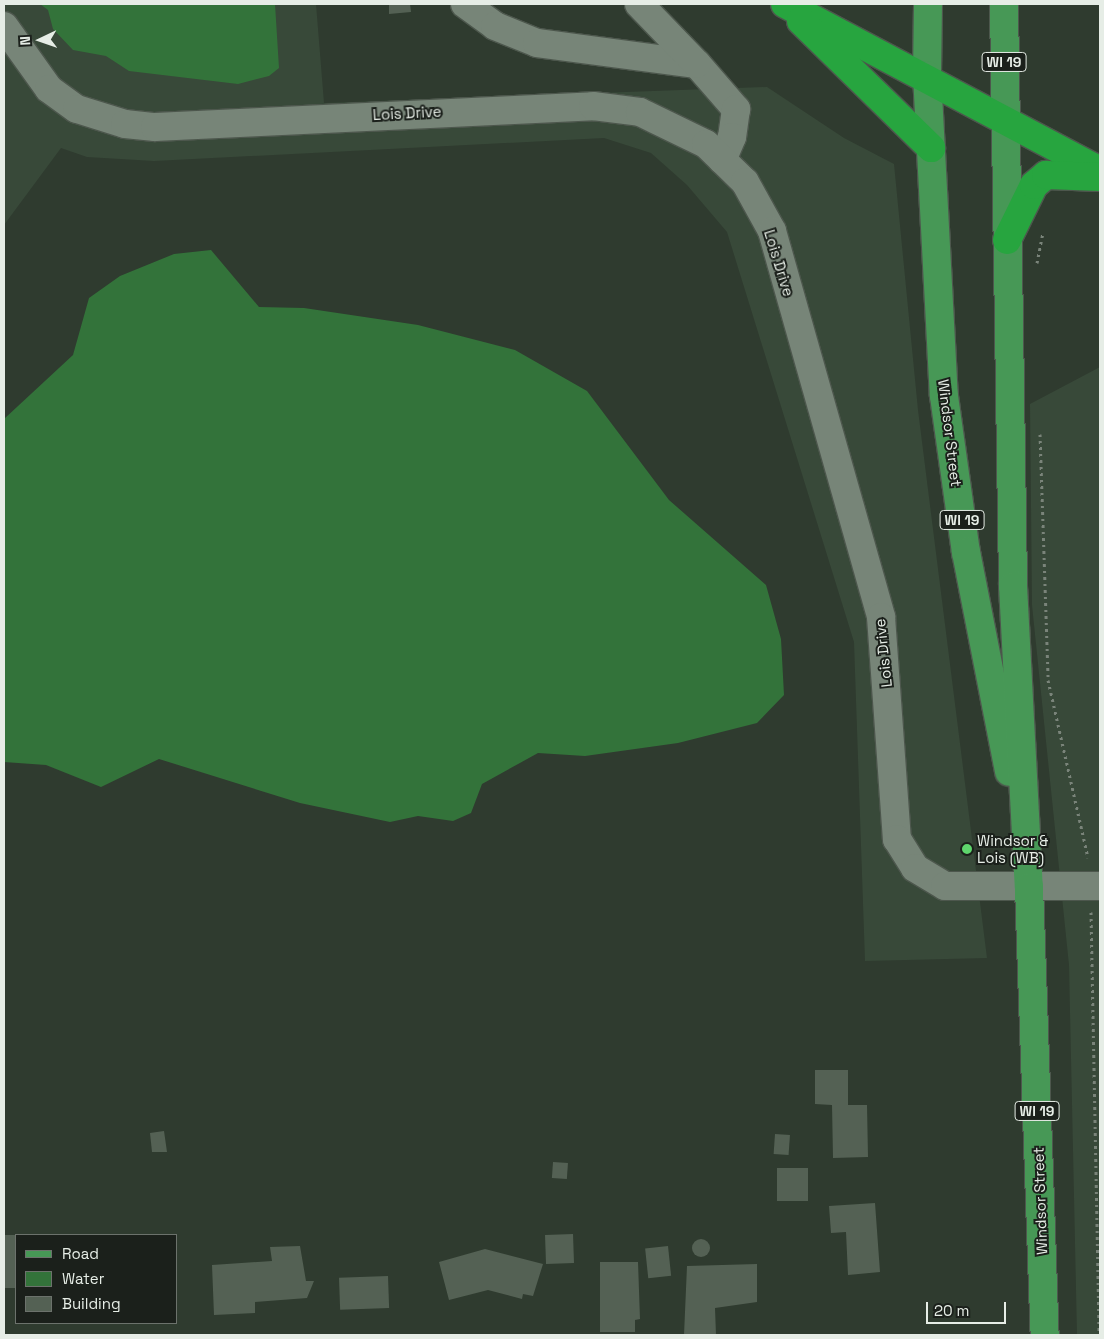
<!DOCTYPE html>
<style>
body{margin:0}
#map{position:relative;width:1104px;height:1339px;overflow:hidden;background:#2f3b2f;font-family:"Space Grotesk",sans-serif}
div>[style]{position:absolute}
.built>*{inset:0;background:#384939}
.water>*{inset:0;background:#33733a}
.building>*{inset:0;background:#546154;transform-origin:0 0}
.round{border-radius:50%}
.path>*{height:3px;margin-top:-1.5px;transform-origin:0;background:repeating-linear-gradient(90deg,#7a847a 0 2.5px,transparent 0 6.5px)}
.roads{filter:drop-shadow(1px 0 #4d574d) drop-shadow(-1px 0 #4d574d) drop-shadow(0 1px #4d574d) drop-shadow(0 -1px #4d574d)}
.minor>*{height:28px;margin:-14px;padding:0 14px;transform-origin:14px;border-radius:14px;background:#778578}
.major>*{height:28px;margin:-14px;padding:0 14px;transform-origin:14px;border-radius:14px;background:#479856}
.highway>*{height:28px;margin:-14px;padding:0 14px;transform-origin:14px;border-radius:14px;background:#27a53f}
.dots>*{width:14px;height:14px;translate:-50% -50%;box-sizing:border-box;border:2px solid #1b201b;border-radius:50%}
span{translate:-50% -50%;white-space:nowrap;text-align:center;line-height:1.15;-webkit-text-stroke:4px #1b201b;paint-order:stroke}
.shield-label span{padding:1px 4px;background:#1b201b;border:1px solid;border-radius:4px;-webkit-text-stroke-width:0}
.shield-label{font-size:14px;color:#e6ede6;font-weight:700}
.street-label{font-size:15px;color:#e6ede6}
.poi-label{font-size:15px;color:#e6ede6}
.left{translate:0 -50%;text-align:left}
.frame{position:absolute;inset:0;border:5px solid #e6ede6;pointer-events:none}
.legend{position:absolute;left:15px;top:1234px;width:162px;height:90px;box-sizing:border-box;background:#1b201b;border:1px solid #6c726c;margin:0;padding:6px 9px;list-style:none;font-size:15px;color:#e6ede6}
.legend li{display:flex;align-items:center;gap:10px;height:25px}
.legend b{width:25px;border:1px solid #6c726c}
.north{position:absolute;left:15px;top:15px;width:50px;height:50px;-webkit-text-stroke:4px #1b201b;paint-order:stroke;rotate:267deg;font-size:14px;font-weight:700;line-height:20px;text-align:center;color:#e6ede6}
.north::after{content:'';display:block;margin:auto;width:18px;height:22px;background:#e6ede6;clip-path:polygon(50% 0,100% 100%,50% 72%,0 100%)}
.scale{position:absolute;left:926px;top:1302px;width:80px;height:22px;box-sizing:border-box;border:2px solid #e6ede6;border-top:0;padding-left:6px;font-size:15px;line-height:18px;white-space:nowrap;color:#e6ede6;-webkit-text-stroke:4px #1b201b;paint-order:stroke}
</style>
<div id="map">
<div class="built">
<div style="clip-path:polygon(4px 4px,316px 4px,324px 103px,767px 87px,844px 138px,894px 164px,918px 410px,987px 958px,865px 961px,854px 642px,727px 232px,687px 185px,651px 153px,604px 138px,154px 161px,87px 157px,61px 148px,4px 225px)"></div>
<div style="clip-path:polygon(1100px 367px,1100px 1335px,1077px 1335px,1069px 965px,1032px 605px,1030px 404px)"></div>
</div>
<div class="water">
<div style="clip-path:polygon(40px 4px,275px 4px,279px 68px,269px 76px,238px 84px,129px 71px,106px 56px,73px 50px,53px 29px,48px 10px)"></div>
<div style="clip-path:polygon(211px 250px,259px 307px,304px 308px,418px 325px,515px 350px,587px 391px,669px 500px,766px 585px,781px 639px,784px 695px,757px 723px,678px 743px,585px 756px,538px 753px,482px 784px,471px 813px,453px 821px,418px 816px,390px 822px,300px 803px,159px 759px,101px 787px,46px 765px,4px 762px,4px 419px,73px 355px,89px 298px,120px 276px,174px 254px)"></div>
</div>
<div class="building">
<div style="clip-path:polygon(389px 4px,410px 4px,411px 12px,389px 14px)"></div>
<div style="clip-path:polygon(815px 1070px,848px 1070px,848px 1105px,867px 1105px,868px 1157px,833px 1158px,832px 1105px,815px 1104px)"></div>
<div style="clip-path:polygon(164px 1131px,167px 1152px,152px 1152px,150px 1133px)"></div>
<div style="left:775px;top:1134px;width:15px;height:20px;rotate:4deg"></div>
<div style="left:553px;top:1162px;width:15px;height:16px;rotate:4deg"></div>
<div style="left:777px;top:1168px;width:31px;height:33px"></div>
<div style="clip-path:polygon(875px 1203px,880px 1272px,848px 1275px,846px 1232px,831px 1233px,829px 1206px)"></div>
<div style="left:573px;top:1234px;width:29px;height:28px;rotate:88deg"></div>
<div style="left:4px;top:1235px;width:11px;height:53px"></div>
<div class="round" style="left:692px;top:1239px;width:18px;height:18px"></div>
<div style="clip-path:polygon(300px 1246px,306px 1281px,314px 1281px,307px 1298px,255px 1302px,255px 1313px,214px 1315px,212px 1265px,272px 1261px,270px 1247px)"></div>
<div style="left:668px;top:1246px;width:30px;height:23px;rotate:84deg"></div>
<div style="clip-path:polygon(485px 1249px,543px 1264px,533px 1296px,523px 1294px,522px 1299px,488px 1290px,449px 1300px,439px 1262px)"></div>
<div style="clip-path:polygon(600px 1262px,638px 1262px,640px 1319px,635px 1320px,635px 1332px,600px 1332px)"></div>
<div style="clip-path:polygon(757px 1264px,757px 1302px,715px 1308px,716px 1335px,684px 1335px,687px 1266px)"></div>
<div style="left:388px;top:1276px;width:32px;height:49px;rotate:88deg"></div>
</div>
<div class="path">
<div style="left:1037px;top:263px;width:32px;rotate:-79deg"></div>
<div style="left:1040px;top:434px;width:246px;rotate:88.1deg"></div>
<div style="left:1048px;top:680px;width:182px;rotate:77.3deg"></div>
<div style="left:1091px;top:912px;width:423px;rotate:88.9deg"></div>
</div>
<div class="roads">
<div class="minor">
<div style="left:465px;top:4px;width:37px;rotate:36deg"></div>
<div style="left:495px;top:26px;width:45px;rotate:22deg"></div>
<div style="left:537px;top:43px;width:161px;rotate:7.5deg"></div>
<div style="left:697px;top:64px;width:60px;rotate:49.1deg"></div>
<div style="left:736px;top:109px;width:28px;rotate:98deg"></div>
<div style="left:732px;top:137px;width:25px;rotate:113deg"></div>
<div style="left:639px;top:4px;width:83px;rotate:46deg"></div>
<div style="left:4px;top:26px;width:77px;rotate:54.5deg"></div>
<div style="left:49px;top:89px;width:34px;rotate:36deg"></div>
<div style="left:77px;top:109px;width:50px;rotate:17.4deg"></div>
<div style="left:125px;top:124px;width:30px;rotate:6deg"></div>
<div style="left:155px;top:127px;width:439px;rotate:-2.7deg"></div>
<div style="left:593px;top:106px;width:47px;rotate:7.3deg"></div>
<div style="left:640px;top:112px;width:73px;rotate:25.9deg"></div>
<div style="left:706px;top:144px;width:54px;rotate:44.3deg"></div>
<div style="left:745px;top:182px;width:56px;rotate:61.1deg"></div>
<div style="left:772px;top:231px;width:401px;rotate:74.2deg"></div>
<div style="left:881px;top:617px;width:223px;rotate:85.9deg"></div>
<div style="left:897px;top:839px;width:34px;rotate:58deg"></div>
<div style="left:915px;top:868px;width:35px;rotate:31deg"></div>
<div style="left:945px;top:886px;width:155px"></div>
</div>
<div class="major">
<div style="left:928px;top:4px;width:71px;rotate:90.8deg"></div>
<div style="left:927px;top:75px;width:321px;rotate:87deg"></div>
<div style="left:944px;top:396px;width:158px;rotate:82deg"></div>
<div style="left:966px;top:552px;width:224px;rotate:78.9deg"></div>
<div style="left:1004px;top:4px;width:582px;rotate:89.11deg"></div>
<div style="left:1013px;top:586px;width:301px;rotate:87deg"></div>
<div style="left:1029px;top:887px;width:448px;rotate:88deg"></div>
</div>
<div class="highway">
<div style="left:785px;top:4px;width:357px;rotate:27.9deg"></div>
<div style="left:801px;top:21px;width:182px;rotate:44.3deg"></div>
<div style="left:1007px;top:240px;width:61px;rotate:-63.9deg"></div>
<div style="left:1034px;top:185px;width:16px;rotate:-40deg"></div>
<div style="left:1046px;top:175px;width:54px;rotate:2.1deg"></div>
</div>
</div>
<div class="dots">
<div style="left:967px;top:849px;background:#5ed56c"></div>
</div>
<div class="shield-label">
<span style="left:1004px;top:62px">WI 19</span>
<span style="left:962px;top:520px">WI 19</span>
<span style="left:1037px;top:1111px">WI 19</span>
</div>
<div class="street-label">
<span style="left:407px;top:113px;rotate:-3deg">Lois Drive</span>
<span style="left:779px;top:263px;rotate:73deg">Lois Drive</span>
<span style="left:950px;top:433px;rotate:83deg">Windsor Street</span>
<span style="left:883px;top:653px;rotate:-96deg">Lois Drive</span>
<span style="left:1040px;top:1201px;rotate:-92deg">Windsor Street</span>
</div>
<div class="poi-label">
<span class="left" style="left:977px;top:849px">Windsor &amp;<br>Lois (WB)</span>
</div>
<div class="frame"></div>
<ul class="legend">
<li><b style="height:6px;background:#479856"></b>Road</li>
<li><b style="height:14px;background:#33733a"></b>Water</li>
<li><b style="height:14px;background:#546154"></b>Building</li>
</ul>
<div class="north">N</div>
<div class="scale">20 m</div>
</div>
